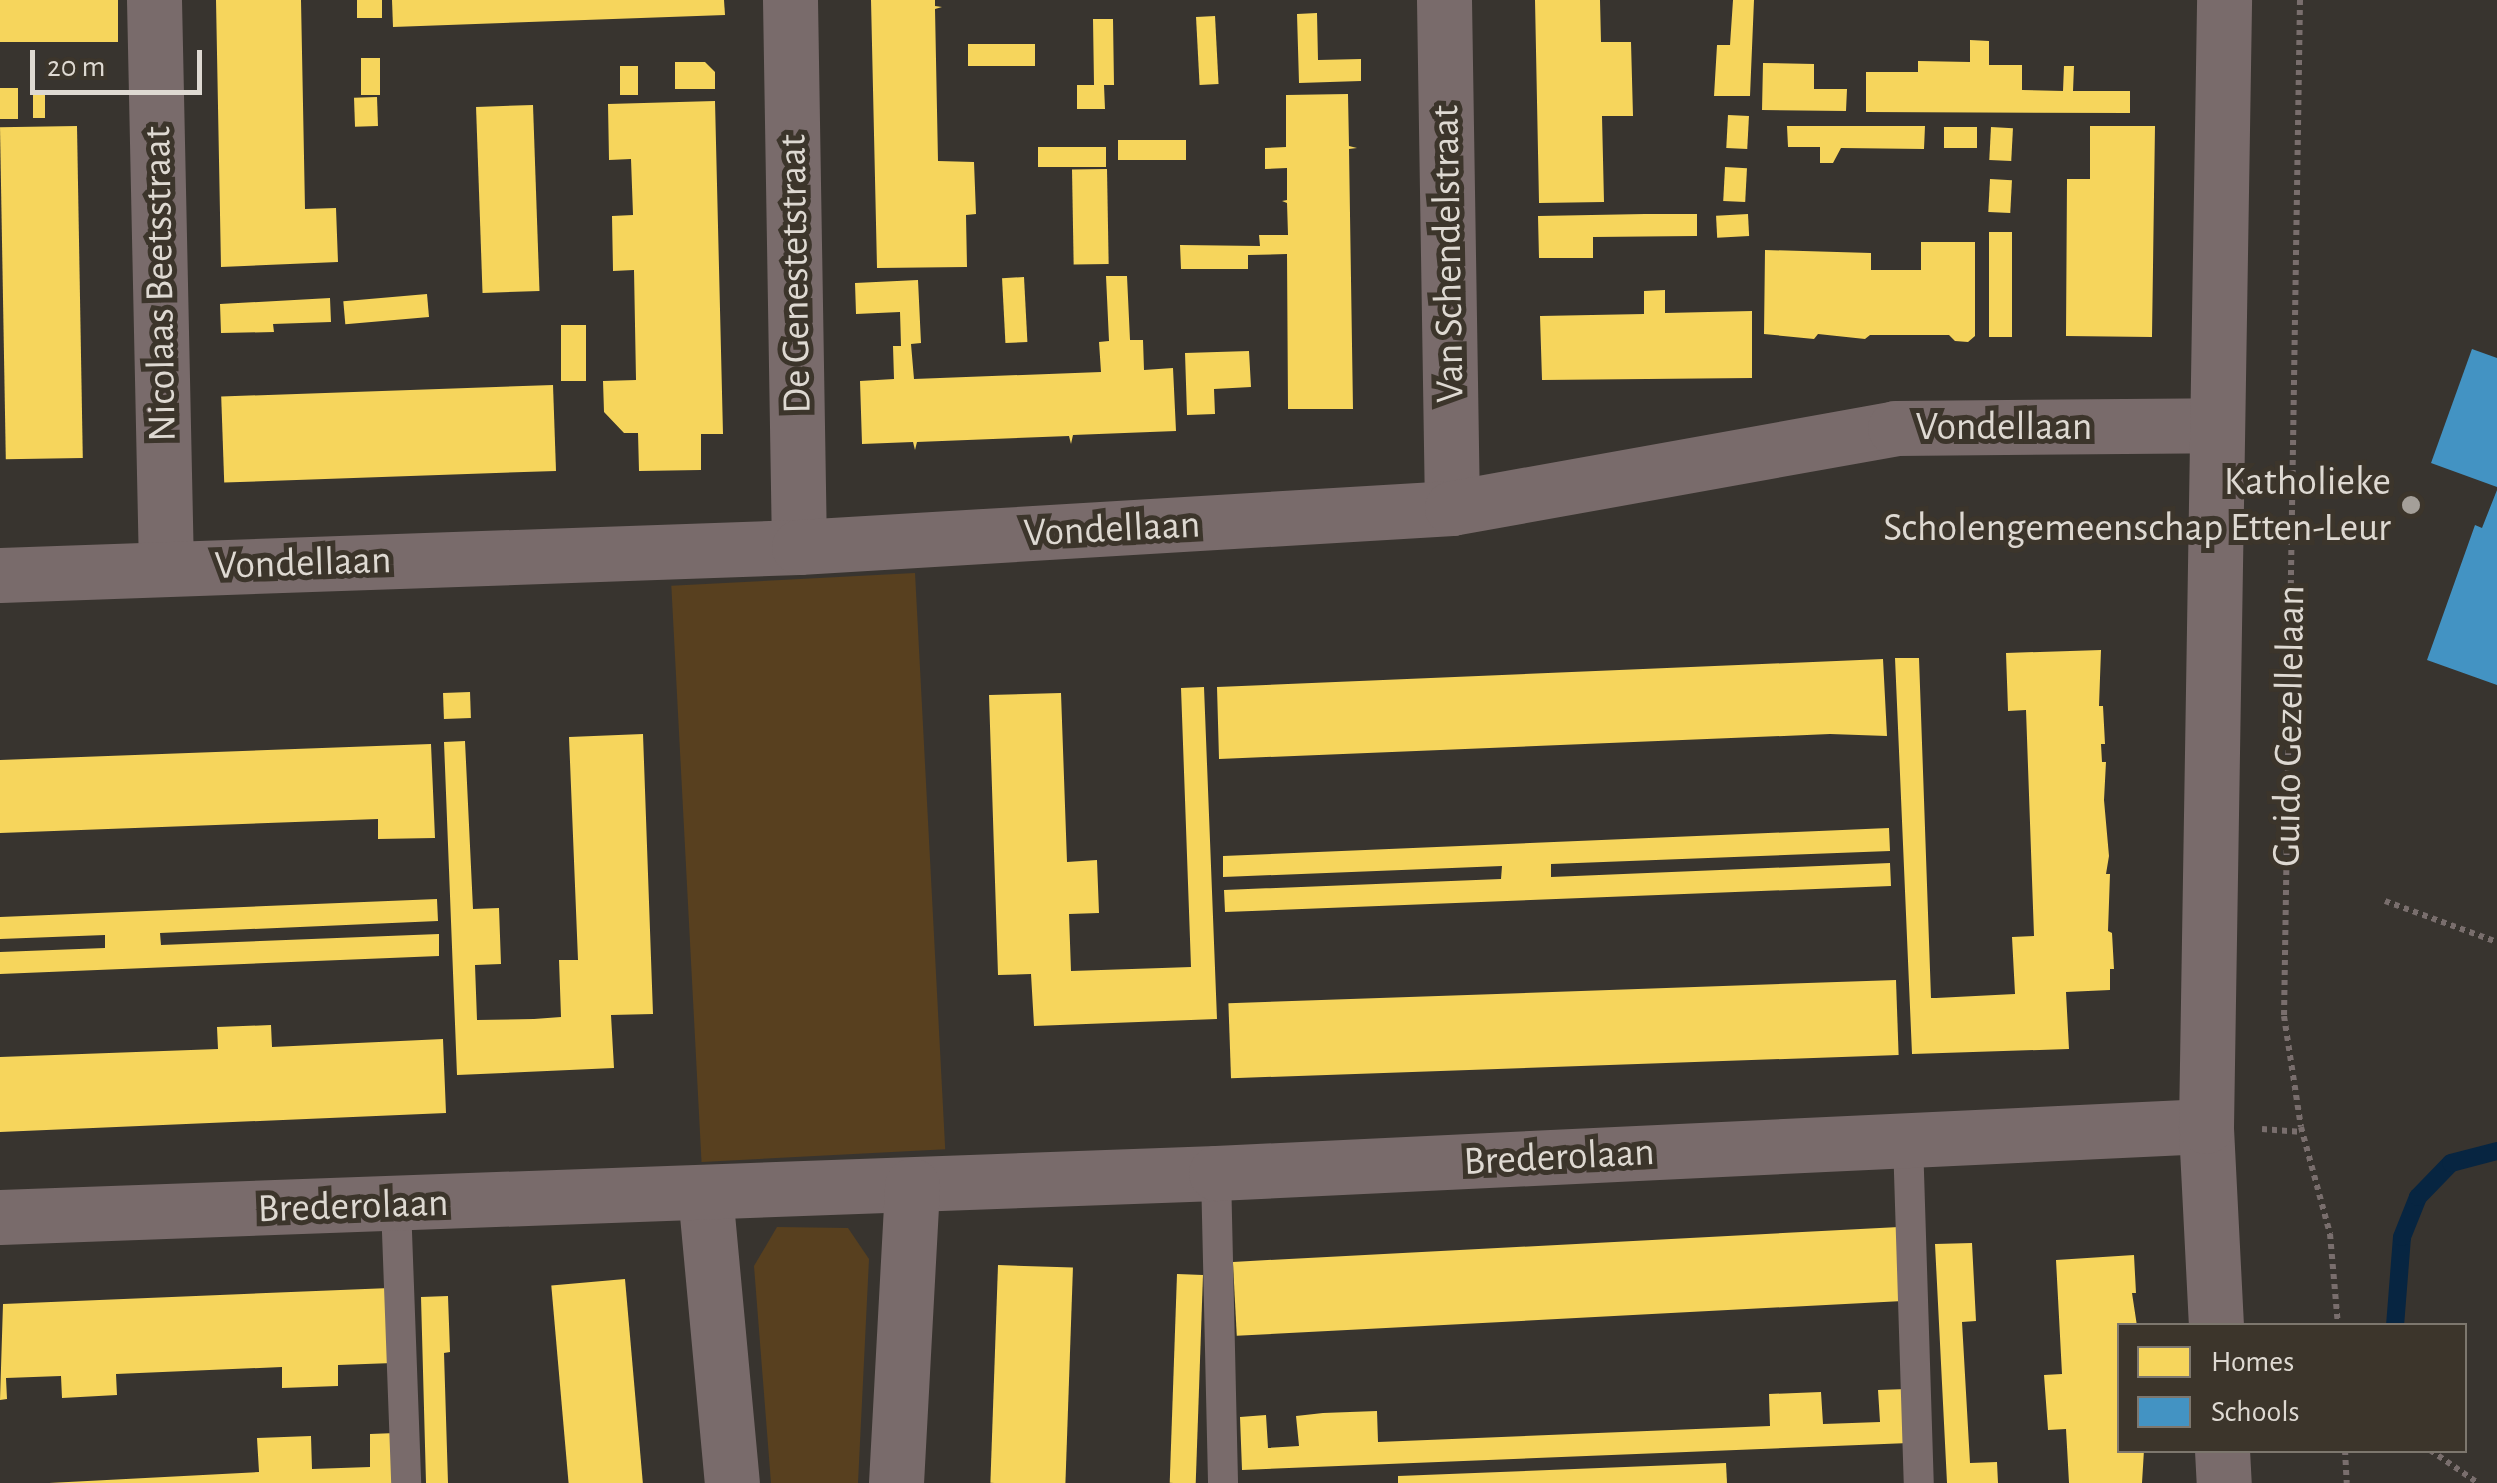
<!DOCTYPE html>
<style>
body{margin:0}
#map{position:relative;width:2497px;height:1483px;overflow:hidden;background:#38342f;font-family:"Alegreya Sans",sans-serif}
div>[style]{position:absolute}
.green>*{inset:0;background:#58401f;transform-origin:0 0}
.homes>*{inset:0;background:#f6d55c;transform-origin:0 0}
.schools>*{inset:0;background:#4393c3}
.stream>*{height:18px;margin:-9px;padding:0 9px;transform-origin:9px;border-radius:9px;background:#072541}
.path>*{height:6px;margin-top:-3px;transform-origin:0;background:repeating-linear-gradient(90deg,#796e6d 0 5px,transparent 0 10px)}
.lane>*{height:30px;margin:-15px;padding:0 15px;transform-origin:15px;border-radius:15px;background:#796b6b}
.street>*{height:55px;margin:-27.5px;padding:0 27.5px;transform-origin:27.5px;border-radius:27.5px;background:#796b6b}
.dots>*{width:28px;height:28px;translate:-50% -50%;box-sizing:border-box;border:5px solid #3c352b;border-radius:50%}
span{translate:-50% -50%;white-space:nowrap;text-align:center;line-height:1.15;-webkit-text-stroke:10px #3c352b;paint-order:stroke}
.street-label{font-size:40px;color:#ded9d2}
.poi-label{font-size:40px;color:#ded9d2}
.right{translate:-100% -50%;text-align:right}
.legend{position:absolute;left:2117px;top:1323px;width:350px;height:130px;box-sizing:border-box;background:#3c352b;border:2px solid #7d776e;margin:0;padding:12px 18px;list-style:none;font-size:30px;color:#ded9d2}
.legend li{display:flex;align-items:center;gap:20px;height:50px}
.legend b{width:50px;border:2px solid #7d776e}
.scale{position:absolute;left:30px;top:50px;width:172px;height:45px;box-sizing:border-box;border:5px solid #ded9d2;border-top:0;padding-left:12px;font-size:30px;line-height:35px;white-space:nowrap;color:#ded9d2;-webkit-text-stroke:8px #3c352b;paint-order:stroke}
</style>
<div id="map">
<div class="green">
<div style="left:915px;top:573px;width:577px;height:244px;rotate:87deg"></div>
<div style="clip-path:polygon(777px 1227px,848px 1228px,869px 1259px,858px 1483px,771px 1483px,754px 1266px)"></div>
</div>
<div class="homes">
<div style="left:0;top:0;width:118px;height:42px"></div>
<div style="clip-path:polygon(216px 0,301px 0,305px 209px,336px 208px,338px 262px,221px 267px)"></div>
<div style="left:357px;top:0;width:25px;height:18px"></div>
<div style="clip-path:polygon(392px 0,724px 0,725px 15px,393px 27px)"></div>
<div style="clip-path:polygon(871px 0,935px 0,935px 6px,942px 7px,935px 9px,938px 161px,974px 162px,976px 214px,966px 215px,967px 267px,877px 268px)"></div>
<div style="clip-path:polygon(1535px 0,1600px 0,1601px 42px,1631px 42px,1633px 116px,1602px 116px,1604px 202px,1539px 203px)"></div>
<div style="clip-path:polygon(1733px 0,1754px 0,1750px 96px,1714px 96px,1717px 45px,1730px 45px)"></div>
<div style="clip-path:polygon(1317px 13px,1318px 60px,1361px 59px,1361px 81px,1299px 83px,1297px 14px)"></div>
<div style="left:1215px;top:16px;width:68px;height:19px;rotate:87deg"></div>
<div style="clip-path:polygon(1093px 19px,1113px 19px,1114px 85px,1104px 85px,1105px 109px,1077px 109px,1077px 85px,1094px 85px)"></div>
<div style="clip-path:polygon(1970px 40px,1989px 41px,1989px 65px,2022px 65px,2022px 90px,2063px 91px,2064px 66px,2074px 66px,2073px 91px,2130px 91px,2130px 113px,1866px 112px,1866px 72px,1918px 72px,1918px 61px,1970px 62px)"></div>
<div style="left:1035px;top:44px;width:22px;height:67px;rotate:90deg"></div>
<div style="left:361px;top:58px;width:19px;height:37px"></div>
<div style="clip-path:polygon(675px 62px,705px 62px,715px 72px,715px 89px,675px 89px)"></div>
<div style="clip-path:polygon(1763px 63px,1814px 64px,1814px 89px,1847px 89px,1846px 111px,1762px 110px)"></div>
<div style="left:620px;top:66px;width:18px;height:29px"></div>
<div style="left:0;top:88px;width:18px;height:31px"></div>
<div style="left:33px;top:94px;width:12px;height:24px"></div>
<div style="clip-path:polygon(1348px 94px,1349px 146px,1357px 148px,1349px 149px,1353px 409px,1288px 409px,1287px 254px,1248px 255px,1248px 269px,1181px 269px,1180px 245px,1260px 246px,1259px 235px,1288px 235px,1287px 203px,1282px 201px,1287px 200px,1287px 168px,1265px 169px,1265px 148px,1286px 147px,1286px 95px)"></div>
<div style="left:377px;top:97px;width:29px;height:23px;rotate:88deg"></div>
<div style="clip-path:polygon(715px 101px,723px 434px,701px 434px,701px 470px,639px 471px,638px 433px,624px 433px,604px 412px,603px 381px,636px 380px,634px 270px,613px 271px,612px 216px,633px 215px,631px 159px,609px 160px,608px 104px)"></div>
<div style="left:533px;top:105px;width:186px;height:57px;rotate:88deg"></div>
<div style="left:1728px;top:115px;width:21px;height:33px;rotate:3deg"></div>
<div style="left:77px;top:126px;width:332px;height:77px;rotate:89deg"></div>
<div style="clip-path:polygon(1787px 126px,1925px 126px,1924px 149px,1841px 148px,1833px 163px,1820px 163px,1820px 147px,1788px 147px)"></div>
<div style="clip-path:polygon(2090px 126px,2155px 126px,2152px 337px,2066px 336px,2067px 179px,2090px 179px)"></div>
<div style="left:1944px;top:127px;width:33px;height:21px"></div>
<div style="left:1991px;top:127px;width:22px;height:33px;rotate:3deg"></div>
<div style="left:1186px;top:140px;width:20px;height:68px;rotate:90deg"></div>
<div style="left:1106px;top:147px;width:20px;height:68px;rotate:90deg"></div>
<div style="left:1725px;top:167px;width:22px;height:34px;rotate:3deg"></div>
<div style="left:1107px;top:169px;width:95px;height:35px;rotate:89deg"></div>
<div style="left:1990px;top:179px;width:22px;height:33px;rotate:3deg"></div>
<div style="clip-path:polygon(1645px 214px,1697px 214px,1697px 236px,1593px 237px,1593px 258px,1539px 258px,1538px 216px)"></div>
<div style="left:1748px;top:214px;width:22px;height:32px;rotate:87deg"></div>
<div style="left:1989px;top:232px;width:23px;height:105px"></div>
<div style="clip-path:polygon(1921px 242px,1975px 242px,1975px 336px,1968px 342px,1955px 341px,1949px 335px,1870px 335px,1865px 339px,1818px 334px,1814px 339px,1764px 334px,1765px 250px,1871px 253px,1871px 270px,1921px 270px)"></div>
<div style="clip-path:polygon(1106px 276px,1127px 276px,1130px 340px,1143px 340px,1144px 370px,1173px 368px,1176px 431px,1073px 435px,1071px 444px,1069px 436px,917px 442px,915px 450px,913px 442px,862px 444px,860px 381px,894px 379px,893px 346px,901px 346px,900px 312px,856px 314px,855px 283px,918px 280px,921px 343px,911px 344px,914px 379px,1101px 372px,1099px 342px,1109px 341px)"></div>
<div style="left:1024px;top:277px;width:65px;height:22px;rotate:87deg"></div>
<div style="clip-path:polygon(1665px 290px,1665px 313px,1752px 311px,1752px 378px,1542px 380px,1540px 316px,1644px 314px,1644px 291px)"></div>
<div style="left:427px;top:294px;width:23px;height:84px;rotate:85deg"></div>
<div style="clip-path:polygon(330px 298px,331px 322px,273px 324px,274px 332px,221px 333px,220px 304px)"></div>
<div style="left:561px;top:325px;width:25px;height:56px"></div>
<div style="clip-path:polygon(1249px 351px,1251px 387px,1214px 389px,1215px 414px,1187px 415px,1185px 353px)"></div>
<div style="left:553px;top:385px;width:86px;height:332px;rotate:88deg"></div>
<div style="clip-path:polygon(2101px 650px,2099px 706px,2103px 706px,2105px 744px,2101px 744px,2102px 762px,2106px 762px,2104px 800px,2109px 856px,2106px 874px,2110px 874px,2108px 931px,2112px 933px,2114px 969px,2110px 969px,2110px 990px,2066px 992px,2069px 1049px,1912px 1054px,1895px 658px,1919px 658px,1931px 998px,1936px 998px,2015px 994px,2012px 937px,2034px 936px,2026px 710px,2008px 711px,2006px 653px)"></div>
<div style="clip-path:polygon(1883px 659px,1887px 736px,1830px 734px,1219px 759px,1217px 687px)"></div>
<div style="clip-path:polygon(1204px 687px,1217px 1019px,1034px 1026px,1031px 974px,998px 975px,989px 695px,1061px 693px,1067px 862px,1097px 860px,1099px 913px,1069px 914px,1071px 971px,1162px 968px,1191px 967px,1181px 688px)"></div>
<div style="left:470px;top:692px;width:26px;height:27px;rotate:88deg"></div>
<div style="clip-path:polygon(643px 734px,653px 1014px,611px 1015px,614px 1068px,457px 1075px,444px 742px,465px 741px,473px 909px,499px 908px,501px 964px,475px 965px,477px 1020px,534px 1019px,561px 1017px,559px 960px,578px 960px,569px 737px)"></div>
<div style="clip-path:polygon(431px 744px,435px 838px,378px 839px,378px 819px,0 833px,0 760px)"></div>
<div style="clip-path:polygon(1889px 828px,1890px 851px,1551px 864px,1551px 877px,1890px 863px,1891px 886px,1225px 912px,1224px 890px,1501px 879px,1502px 866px,1223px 877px,1223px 856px)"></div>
<div style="clip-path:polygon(437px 899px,438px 921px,160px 933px,161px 945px,439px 934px,439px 956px,0 974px,0 952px,105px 948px,105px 935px,0 939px,0 917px)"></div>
<div style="left:1896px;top:980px;width:75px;height:668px;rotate:88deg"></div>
<div style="clip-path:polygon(271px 1025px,272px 1047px,443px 1039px,446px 1113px,0 1132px,0 1057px,218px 1049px,217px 1027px)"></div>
<div style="left:1899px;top:1227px;width:74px;height:667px;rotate:87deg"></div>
<div style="clip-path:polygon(1972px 1243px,1976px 1321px,1962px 1322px,1970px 1463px,1997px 1462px,1998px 1483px,1947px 1483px,1935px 1244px)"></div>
<div style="clip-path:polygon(2134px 1255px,2136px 1293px,2132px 1293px,2137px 1326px,2120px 1326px,2120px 1450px,2144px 1450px,2142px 1483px,2069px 1483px,2066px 1429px,2048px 1430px,2044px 1375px,2062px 1374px,2056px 1260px)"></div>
<div style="left:998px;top:1265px;width:75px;height:218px;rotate:2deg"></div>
<div style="left:1177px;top:1274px;width:26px;height:209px;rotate:2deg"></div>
<div style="left:625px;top:1279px;width:205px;height:74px;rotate:85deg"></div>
<div style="clip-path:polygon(390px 1288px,393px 1363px,338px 1365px,338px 1386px,282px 1388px,282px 1367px,116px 1374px,117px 1395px,62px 1398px,61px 1376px,6px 1378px,7px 1399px,0 1400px,3px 1304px)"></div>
<div style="clip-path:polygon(448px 1296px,450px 1352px,444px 1353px,448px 1483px,426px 1483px,421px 1297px)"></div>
<div style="clip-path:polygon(1907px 1389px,1909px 1443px,1242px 1470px,1240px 1417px,1266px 1415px,1268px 1448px,1299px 1446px,1296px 1416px,1323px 1413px,1377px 1411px,1378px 1442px,1770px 1426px,1769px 1394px,1821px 1392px,1823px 1424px,1852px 1423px,1880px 1422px,1878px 1390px)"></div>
<div style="clip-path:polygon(396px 1433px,399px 1483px,49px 1483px,259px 1472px,257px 1438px,311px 1436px,312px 1469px,370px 1467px,370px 1434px)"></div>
<div style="clip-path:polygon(1726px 1463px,1727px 1483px,1398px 1483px,1398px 1476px)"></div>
</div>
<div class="schools">
<div style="clip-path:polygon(2472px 349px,2497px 358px,2497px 487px,2431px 463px)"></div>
<div style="clip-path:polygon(2497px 490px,2497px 685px,2427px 660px,2475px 525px,2482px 528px)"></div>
</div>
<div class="stream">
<div style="left:2395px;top:1326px;width:89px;rotate:-85.5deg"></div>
<div style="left:2402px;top:1237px;width:43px;rotate:-68.2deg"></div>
<div style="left:2418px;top:1197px;width:47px;rotate:-45.9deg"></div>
<div style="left:2451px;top:1163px;width:48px;rotate:-14.6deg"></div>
</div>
<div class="path">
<div style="left:2300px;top:0;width:1016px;rotate:90.9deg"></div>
<div style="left:2284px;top:1016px;width:112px;rotate:81.3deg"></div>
<div style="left:2301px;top:1127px;width:111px;rotate:74.8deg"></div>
<div style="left:2330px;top:1234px;width:92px;rotate:85deg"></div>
<div style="left:2385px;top:901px;width:119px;rotate:20.1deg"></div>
<div style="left:2262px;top:1129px;width:40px;rotate:4.3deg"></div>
<div style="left:2345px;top:1450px;width:33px;rotate:87deg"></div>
<div style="left:2430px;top:1450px;width:58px;rotate:34.5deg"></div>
</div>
<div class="lane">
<div style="left:1908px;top:1141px;width:342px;rotate:88.2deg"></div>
<div style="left:1216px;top:1173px;width:310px;rotate:88.7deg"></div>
<div style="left:396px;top:1205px;width:278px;rotate:87.9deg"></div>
</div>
<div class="street">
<div style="left:154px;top:0;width:567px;rotate:88.79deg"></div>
<div style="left:790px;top:0;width:547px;rotate:89.06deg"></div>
<div style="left:1444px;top:0;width:508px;rotate:89.1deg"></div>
<div style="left:0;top:575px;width:799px;rotate:-2.01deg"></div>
<div style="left:799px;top:547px;width:654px;rotate:-3.42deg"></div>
<div style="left:1452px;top:508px;width:450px;rotate:-10.2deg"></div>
<div style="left:1895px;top:428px;width:322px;rotate:-0.5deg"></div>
<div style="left:705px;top:1193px;width:291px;rotate:84.7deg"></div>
<div style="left:0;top:1217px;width:1217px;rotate:-2.07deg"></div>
<div style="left:1216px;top:1173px;width:991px;rotate:-2.72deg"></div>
<div style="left:2216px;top:1326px;width:200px;rotate:-92.9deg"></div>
<div style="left:2206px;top:1126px;width:1126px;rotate:-89.08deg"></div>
<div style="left:2222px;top:1450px;width:33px;rotate:87deg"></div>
<div style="left:896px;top:1483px;width:298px;rotate:-86.9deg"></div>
</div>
<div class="dots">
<div style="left:2411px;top:505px;background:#a49f99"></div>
</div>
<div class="street-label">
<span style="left:1448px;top:254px;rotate:-91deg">Van Schendelstraat</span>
<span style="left:795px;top:274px;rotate:-91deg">De Genestetstraat</span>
<span style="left:160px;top:284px;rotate:-91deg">Nicolaas Beetsstraat</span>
<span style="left:2004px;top:427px">Vondellaan</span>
<span style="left:1112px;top:529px;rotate:-3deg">Vondellaan</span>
<span style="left:303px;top:563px;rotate:-2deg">Vondellaan</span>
<span style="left:2289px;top:726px;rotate:-89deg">Guido Gezellelaan</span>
<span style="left:1559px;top:1157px;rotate:-3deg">Brederolaan</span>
<span style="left:353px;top:1206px;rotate:-2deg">Brederolaan</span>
</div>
<div class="poi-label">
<span class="right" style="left:2391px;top:505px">Katholieke<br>Scholengemeenschap Etten-Leur</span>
</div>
<ul class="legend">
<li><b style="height:28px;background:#f6d55c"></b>Homes</li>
<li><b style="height:28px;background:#4393c3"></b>Schools</li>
</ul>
<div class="scale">20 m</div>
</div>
